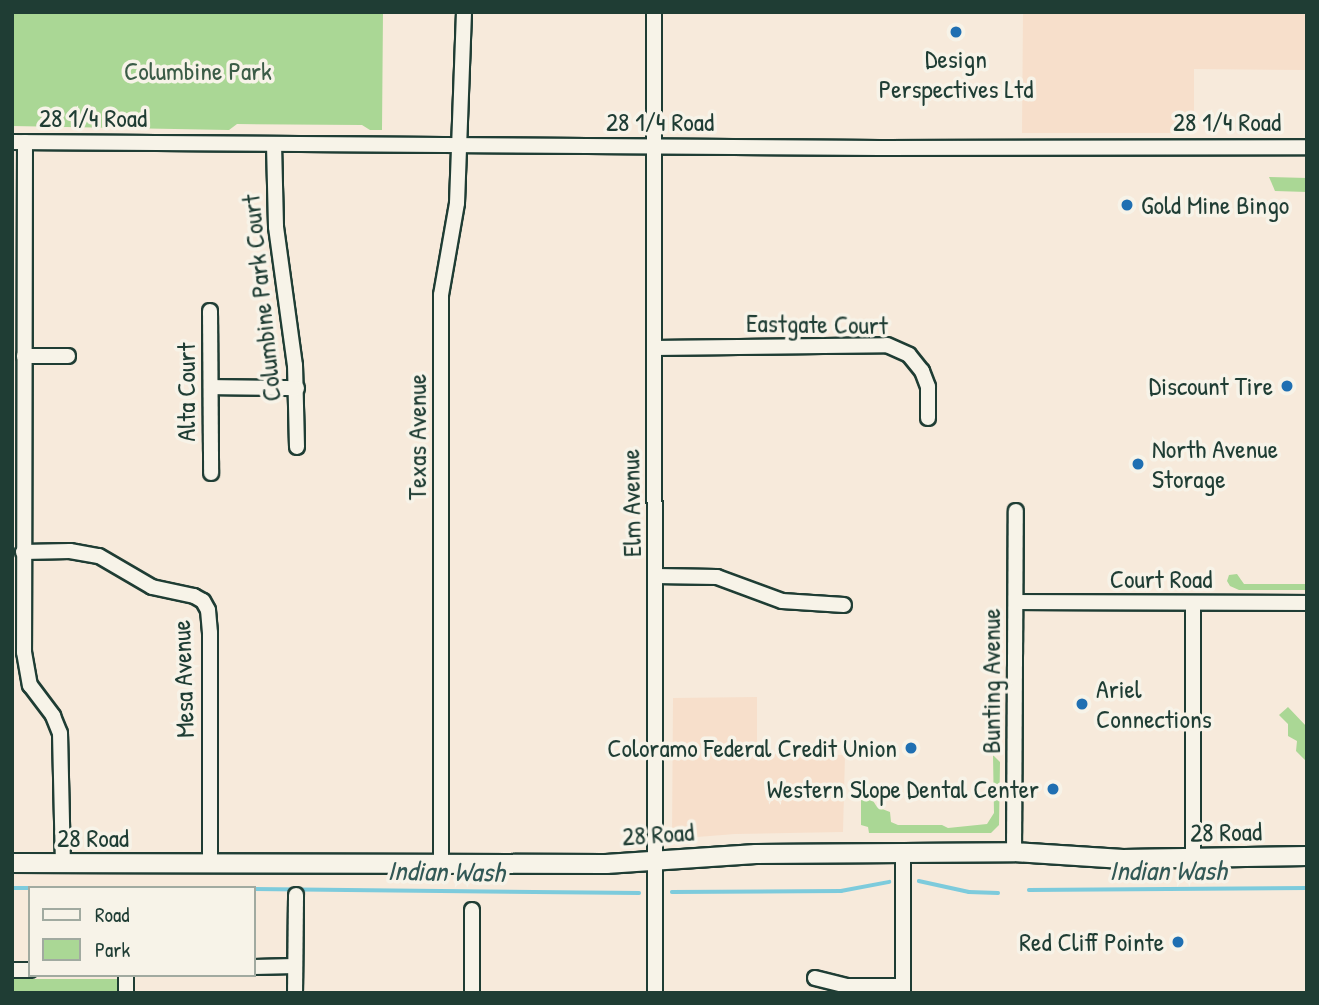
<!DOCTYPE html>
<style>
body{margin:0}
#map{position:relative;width:1319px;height:1005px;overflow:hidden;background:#f7eadb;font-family:"Patrick Hand",sans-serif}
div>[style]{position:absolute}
.built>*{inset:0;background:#f7dfcb}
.green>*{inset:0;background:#aad795;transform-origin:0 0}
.stream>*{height:3.5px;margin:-1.75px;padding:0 1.75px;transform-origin:1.75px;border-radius:1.75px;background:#7dcbdc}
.roads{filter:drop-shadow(2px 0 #1f3d34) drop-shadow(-2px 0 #1f3d34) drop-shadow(0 2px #1f3d34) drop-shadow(0 -2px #1f3d34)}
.minor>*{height:14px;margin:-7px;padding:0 7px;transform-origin:7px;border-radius:7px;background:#f7f3e8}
.major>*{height:18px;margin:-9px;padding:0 9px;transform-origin:9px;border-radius:9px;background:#f7f3e8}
.dots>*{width:19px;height:19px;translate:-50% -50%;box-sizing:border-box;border:4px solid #f7f3e8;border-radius:50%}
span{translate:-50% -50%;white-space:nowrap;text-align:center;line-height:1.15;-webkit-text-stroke:7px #f7f3e8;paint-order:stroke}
.poi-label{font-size:26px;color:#1f3d34}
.left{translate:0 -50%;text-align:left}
.right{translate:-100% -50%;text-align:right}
.park-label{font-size:26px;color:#3b5c47}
.street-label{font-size:26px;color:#1f3d34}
.water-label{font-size:28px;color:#325956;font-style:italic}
.frame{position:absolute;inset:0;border:14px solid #1f3d34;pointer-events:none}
.legend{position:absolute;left:28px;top:886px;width:228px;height:91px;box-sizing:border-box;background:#f7f3e8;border:2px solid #a1aaa0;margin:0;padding:9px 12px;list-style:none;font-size:21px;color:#1f3d34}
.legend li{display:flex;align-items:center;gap:14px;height:35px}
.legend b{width:35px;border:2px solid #a1aaa0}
</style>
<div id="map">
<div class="built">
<div style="clip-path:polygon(1023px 12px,1307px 12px,1307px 70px,1194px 69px,1194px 133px,1022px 133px)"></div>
<div style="clip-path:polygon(757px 697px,757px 754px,845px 755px,843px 832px,735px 834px,672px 839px,673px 698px)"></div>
</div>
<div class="green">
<div style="clip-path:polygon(12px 12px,383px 12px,382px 130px,370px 130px,362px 125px,237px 124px,229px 130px,12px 126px)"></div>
<div style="clip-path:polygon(1269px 177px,1307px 178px,1307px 192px,1275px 191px)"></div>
<div style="clip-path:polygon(1237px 574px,1244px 584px,1305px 584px,1307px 590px,1239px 590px,1230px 586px,1227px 581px,1229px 575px)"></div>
<div style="clip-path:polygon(1288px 707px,1307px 727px,1307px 762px,1296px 751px,1297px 741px,1288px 736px,1288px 724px,1279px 715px)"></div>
<div style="clip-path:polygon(993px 755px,1000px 762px,999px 825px,991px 833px,869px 833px,868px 827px,861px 825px,861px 790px,866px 790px,877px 807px,890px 812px,891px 822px,898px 825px,942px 825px,948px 828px,987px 824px,994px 813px)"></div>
<div style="left:12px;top:979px;width:105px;height:14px"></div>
</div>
<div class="stream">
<div style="left:919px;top:881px;width:51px;rotate:12.4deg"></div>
<div style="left:969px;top:892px;width:29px;rotate:2deg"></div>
<div style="left:12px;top:888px;width:18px"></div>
<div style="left:254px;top:889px;width:385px;rotate:0.6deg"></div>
<div style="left:1029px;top:890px;width:278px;rotate:-0.4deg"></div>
<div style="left:672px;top:892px;width:169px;rotate:-0.3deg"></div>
<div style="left:841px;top:891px;width:49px;rotate:-10.6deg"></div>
</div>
<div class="roads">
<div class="minor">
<div style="left:654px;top:12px;width:981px;rotate:89.94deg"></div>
<div style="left:12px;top:142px;width:868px;rotate:0.4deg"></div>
<div style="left:880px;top:148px;width:427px;rotate:-0.1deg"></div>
<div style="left:25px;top:142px;width:510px;rotate:90.11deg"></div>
<div style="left:24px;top:652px;width:34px;rotate:80deg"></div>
<div style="left:30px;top:685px;width:39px;rotate:53deg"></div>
<div style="left:53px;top:716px;width:18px;rotate:68deg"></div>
<div style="left:60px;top:733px;width:131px;rotate:88.7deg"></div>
<div style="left:274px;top:144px;width:83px;rotate:88.6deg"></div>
<div style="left:276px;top:227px;width:139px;rotate:82.2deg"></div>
<div style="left:295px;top:365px;width:82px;rotate:88.6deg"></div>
<div style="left:210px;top:311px;width:162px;rotate:89.6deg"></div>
<div style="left:654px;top:348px;width:233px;rotate:-0.7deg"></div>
<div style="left:887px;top:345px;width:24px;rotate:24deg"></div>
<div style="left:909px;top:355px;width:21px;rotate:51deg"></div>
<div style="left:922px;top:371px;width:17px;rotate:69deg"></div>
<div style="left:928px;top:387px;width:31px;rotate:90deg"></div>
<div style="left:24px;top:356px;width:44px"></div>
<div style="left:211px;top:387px;width:86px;rotate:0.7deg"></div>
<div style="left:23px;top:552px;width:47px;rotate:-1.2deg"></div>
<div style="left:70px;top:551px;width:29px;rotate:10deg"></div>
<div style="left:99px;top:556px;width:61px;rotate:30.3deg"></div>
<div style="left:152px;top:587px;width:43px;rotate:12.1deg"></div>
<div style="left:194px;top:596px;width:10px;rotate:29deg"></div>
<div style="left:203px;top:601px;width:10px;rotate:61deg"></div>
<div style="left:208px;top:610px;width:23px;rotate:85deg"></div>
<div style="left:210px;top:633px;width:230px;rotate:90deg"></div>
<div style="left:656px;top:576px;width:61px;rotate:0.9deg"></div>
<div style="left:717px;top:577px;width:69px;rotate:20.3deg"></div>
<div style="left:782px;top:601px;width:62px;rotate:3.7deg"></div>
<div style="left:1016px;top:602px;width:291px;rotate:0.2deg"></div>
<div style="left:1014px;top:852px;width:341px;rotate:-89.7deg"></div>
<div style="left:1193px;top:859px;width:256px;rotate:-90deg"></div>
<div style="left:441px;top:863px;width:568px;rotate:-90deg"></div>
<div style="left:441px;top:295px;width:93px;rotate:-80.1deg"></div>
<div style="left:457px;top:203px;width:191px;rotate:-87.9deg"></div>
<div style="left:472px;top:910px;width:83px;rotate:90deg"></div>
<div style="left:254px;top:967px;width:41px;rotate:-1.4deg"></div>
<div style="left:12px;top:970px;width:18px"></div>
<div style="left:126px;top:975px;width:18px;rotate:90deg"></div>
<div style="left:815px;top:978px;width:32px;rotate:14deg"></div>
<div style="left:846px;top:986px;width:57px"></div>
<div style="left:295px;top:993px;width:98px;rotate:-89.4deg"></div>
<div style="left:903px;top:993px;width:140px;rotate:-90deg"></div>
</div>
<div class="major">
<div style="left:12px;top:863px;width:594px;rotate:0.1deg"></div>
<div style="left:606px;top:864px;width:150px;rotate:-3.8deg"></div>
<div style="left:756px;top:854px;width:258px;rotate:-0.4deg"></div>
<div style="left:1014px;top:852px;width:109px;rotate:3.7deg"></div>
<div style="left:1123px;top:859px;width:184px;rotate:-0.9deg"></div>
</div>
</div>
<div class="dots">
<div style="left:956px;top:32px;background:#1f6fb2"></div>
<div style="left:1127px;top:205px;background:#1f6fb2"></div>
<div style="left:1287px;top:386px;background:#1f6fb2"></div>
<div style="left:1138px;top:464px;background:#1f6fb2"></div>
<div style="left:1082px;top:704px;background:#1f6fb2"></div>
<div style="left:911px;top:748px;background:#1f6fb2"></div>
<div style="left:1053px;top:789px;background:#1f6fb2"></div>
<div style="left:1178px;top:942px;background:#1f6fb2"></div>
</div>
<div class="poi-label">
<span style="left:956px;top:74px">Design<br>Perspectives Ltd</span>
<span class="left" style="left:1141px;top:205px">Gold Mine Bingo</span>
<span class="right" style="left:1273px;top:386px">Discount Tire</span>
<span class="left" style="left:1152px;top:464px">North Avenue<br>Storage</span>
<span class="left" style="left:1096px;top:704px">Ariel<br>Connections</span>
<span class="right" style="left:897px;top:748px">Coloramo Federal Credit Union</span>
<span class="right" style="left:1039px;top:789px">Western Slope Dental Center</span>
<span class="right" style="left:1164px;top:942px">Red Cliff Pointe</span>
</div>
<div class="park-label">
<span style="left:198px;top:71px">Columbine Park</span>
</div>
<div class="street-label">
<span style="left:93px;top:118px">28 1/4 Road</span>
<span style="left:660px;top:122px">28 1/4 Road</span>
<span style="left:1227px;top:122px">28 1/4 Road</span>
<span style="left:261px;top:298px;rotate:-96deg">Columbine Park Court</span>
<span style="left:817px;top:324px;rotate:1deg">Eastgate Court</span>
<span style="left:186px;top:392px;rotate:-90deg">Alta Court</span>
<span style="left:417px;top:437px;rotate:-90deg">Texas Avenue</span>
<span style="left:631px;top:503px;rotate:-91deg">Elm Avenue</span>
<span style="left:1161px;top:579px">Court Road</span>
<span style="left:183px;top:679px;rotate:-92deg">Mesa Avenue</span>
<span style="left:991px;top:681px;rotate:-90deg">Bunting Avenue</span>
<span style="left:1226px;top:832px;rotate:-1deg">28 Road</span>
<span style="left:658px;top:834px;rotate:-4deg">28 Road</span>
<span style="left:93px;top:838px">28 Road</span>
</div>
<div class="water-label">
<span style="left:1168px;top:870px">Indian Wash</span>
<span style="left:446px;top:871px;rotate:1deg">Indian Wash</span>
</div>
<div class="frame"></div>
<ul class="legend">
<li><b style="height:9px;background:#f7f3e8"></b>Road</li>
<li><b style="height:19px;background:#aad795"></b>Park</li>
</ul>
</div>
